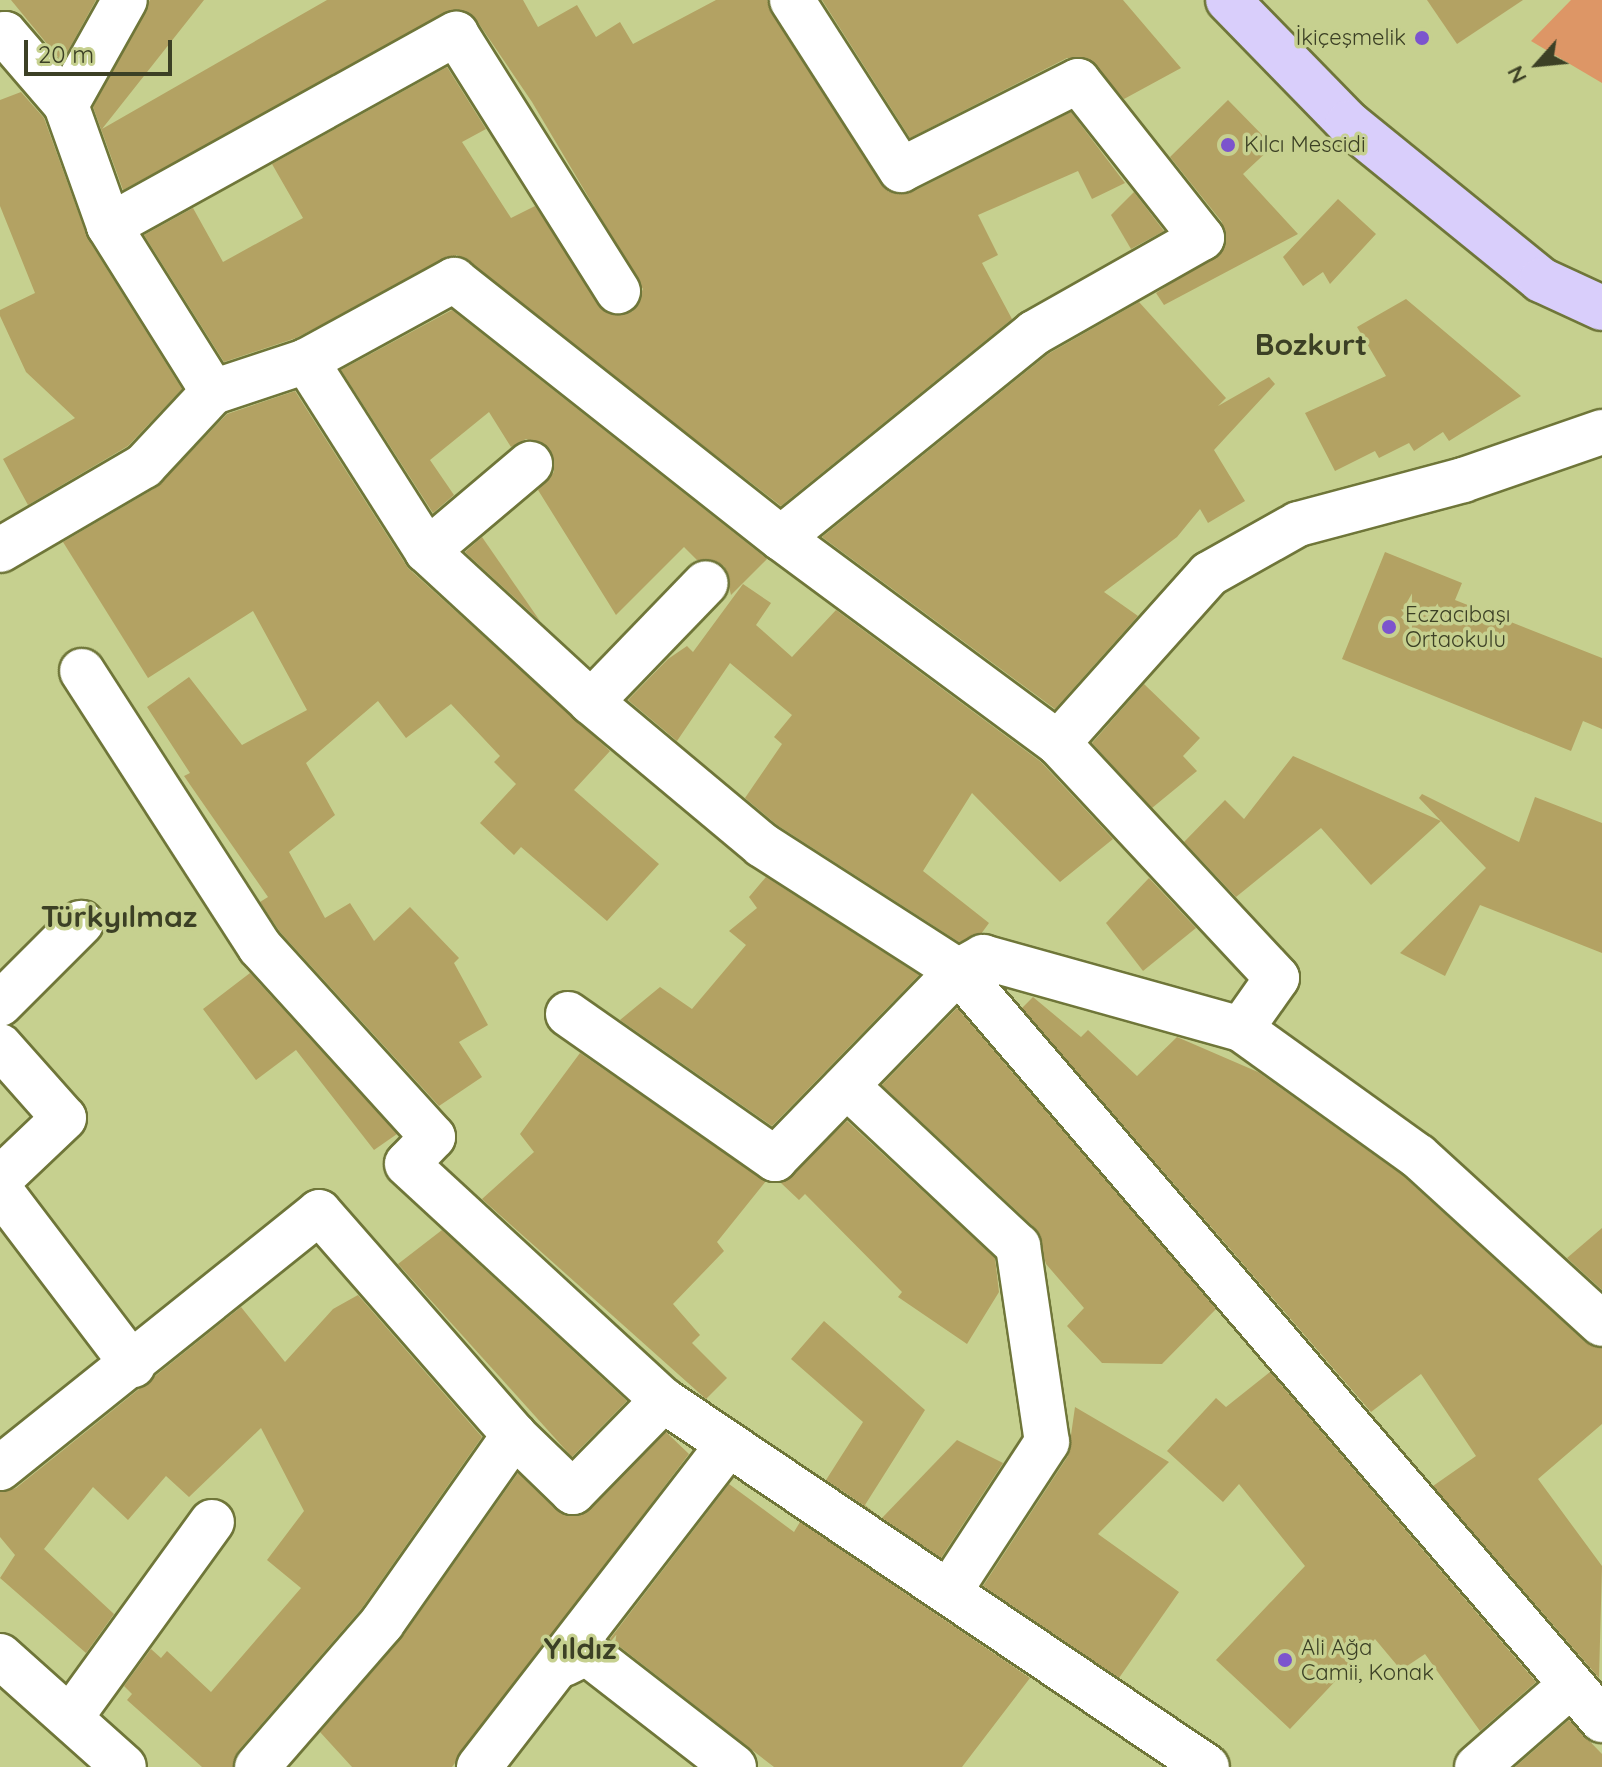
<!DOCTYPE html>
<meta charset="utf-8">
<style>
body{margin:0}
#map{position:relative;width:1602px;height:1767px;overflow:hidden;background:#c6d08f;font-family:Quicksand,sans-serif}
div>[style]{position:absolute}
.green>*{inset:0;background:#dd9666}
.building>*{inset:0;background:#b3a263}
.roads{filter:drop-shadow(2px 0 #6f7639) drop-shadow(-2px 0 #6f7639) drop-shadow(0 2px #6f7639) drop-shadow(0 -2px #6f7639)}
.street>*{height:44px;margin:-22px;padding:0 22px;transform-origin:22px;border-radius:22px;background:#fff}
.primary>*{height:44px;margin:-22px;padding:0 22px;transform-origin:22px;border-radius:22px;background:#d9cefb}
.dots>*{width:22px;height:22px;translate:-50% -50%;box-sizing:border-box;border:4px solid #c6d08f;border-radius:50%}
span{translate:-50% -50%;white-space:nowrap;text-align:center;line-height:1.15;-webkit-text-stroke:7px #c6d08f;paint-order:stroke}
.poi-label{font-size:22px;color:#3c4025}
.right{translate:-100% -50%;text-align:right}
.left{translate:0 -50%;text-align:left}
.district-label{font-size:30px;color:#3c4025;font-weight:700}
.north{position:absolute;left:1498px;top:24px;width:80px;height:80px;-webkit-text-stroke:6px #c6d08f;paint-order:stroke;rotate:243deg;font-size:22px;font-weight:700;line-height:32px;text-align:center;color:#3c4025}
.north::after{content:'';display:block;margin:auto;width:28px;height:36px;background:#3c4025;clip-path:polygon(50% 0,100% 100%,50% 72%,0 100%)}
.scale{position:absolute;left:24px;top:40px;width:148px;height:36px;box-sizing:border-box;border:4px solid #3c4025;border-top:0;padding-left:10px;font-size:24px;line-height:28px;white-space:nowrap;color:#3c4025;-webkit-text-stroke:6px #c6d08f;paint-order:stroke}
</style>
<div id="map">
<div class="green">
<div style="clip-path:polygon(1571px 0,1602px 0,1602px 83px,1531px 41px)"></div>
</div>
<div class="building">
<div style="clip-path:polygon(11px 0,96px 0,62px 62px)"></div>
<div style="clip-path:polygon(150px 0,204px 0,102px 129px,327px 0,523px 0,538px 27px,577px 5px,596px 37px,620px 22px,633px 44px,716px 0,767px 0,889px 192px,912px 192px,1071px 112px,1125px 183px,1092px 199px,1078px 171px,978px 215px,998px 255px,982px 263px,1012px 319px,781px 506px,457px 255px,296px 338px,224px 362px,144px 235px,193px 208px,223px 262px,303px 218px,272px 164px,447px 67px,486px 129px,462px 142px,511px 218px,535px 206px,607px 313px,632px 312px,643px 289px,532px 102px,477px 21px,457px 9px,123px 190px,93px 107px)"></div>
<div style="clip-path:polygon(822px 0,1123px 0,1181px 68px,1124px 99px,1089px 59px,1067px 58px,910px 138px)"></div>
<div style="clip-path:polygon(1427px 0,1523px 0,1457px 44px)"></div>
<div style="clip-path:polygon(21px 92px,44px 118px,88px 239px,182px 389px,128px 446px,28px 505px,3px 459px,75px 418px,26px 372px,0 316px,0 310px,35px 293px,0 206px,0 100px)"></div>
<div style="clip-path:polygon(1228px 100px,1273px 146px,1243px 174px,1298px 234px,1164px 305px,1156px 293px,1224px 249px,1222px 222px,1170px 157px)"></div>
<div style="clip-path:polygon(1134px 192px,1164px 231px,1131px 249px,1111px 215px)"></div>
<div style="clip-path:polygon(1338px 199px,1376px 234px,1330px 284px,1323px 272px,1303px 286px,1283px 257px)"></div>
<div style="clip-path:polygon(1406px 299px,1521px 396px,1449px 441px,1443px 432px,1414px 451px,1409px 443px,1379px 458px,1375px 451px,1335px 471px,1305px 413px,1386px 376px,1357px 327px)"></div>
<div style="clip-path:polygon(1139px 302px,1226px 398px,1218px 406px,1269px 377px,1275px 384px,1214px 450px,1245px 501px,1208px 523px,1200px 509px,1177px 537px,1104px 592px,1138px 616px,1055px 709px,822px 537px,1048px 354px)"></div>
<div style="clip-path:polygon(452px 310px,766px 558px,767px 559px,731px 595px,724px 566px,697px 560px,684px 547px,616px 615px,538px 490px,554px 472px,550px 449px,526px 439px,511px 447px,489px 412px,430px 460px,454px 495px,433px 513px,341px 370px)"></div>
<div style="clip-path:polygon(295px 391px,408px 568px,610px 751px,574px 790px,659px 864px,607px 921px,521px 847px,514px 855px,480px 823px,516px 784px,494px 762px,500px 756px,451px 704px,406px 738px,378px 701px,306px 763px,335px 815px,289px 852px,325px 918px,350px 903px,374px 941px,410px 907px,459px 958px,454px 963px,488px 1025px,459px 1042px,482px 1077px,439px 1106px,280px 932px,260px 902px,268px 897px,184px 776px,190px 773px,147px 707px,189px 677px,242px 745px,307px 710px,253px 611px,148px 678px,63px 542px,157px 487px,227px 414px)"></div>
<div style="clip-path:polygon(482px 537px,540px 621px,465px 552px)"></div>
<div style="clip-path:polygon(1385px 552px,1462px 583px,1455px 600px,1602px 658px,1602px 729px,1583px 721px,1571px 751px,1342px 659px)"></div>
<div style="clip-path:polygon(743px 584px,771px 603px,756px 625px,792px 657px,836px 610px,1041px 762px,1113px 839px,1060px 882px,972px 793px,923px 871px,989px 923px,981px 934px,959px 942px,777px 825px,745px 798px,782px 744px,774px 737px,792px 715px,730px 663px,677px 741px,628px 700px,668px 659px,687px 646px,693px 652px)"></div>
<div style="clip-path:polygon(1144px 684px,1200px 738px,1183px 756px,1197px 771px,1152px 808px,1092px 743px)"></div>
<div style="clip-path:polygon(1293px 756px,1441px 821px,1371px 885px,1321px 828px,1236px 897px,1184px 842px,1225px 800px,1244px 819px)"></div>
<div style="clip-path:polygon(1422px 794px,1519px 842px,1535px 797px,1602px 823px,1602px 953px,1480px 905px,1445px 976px,1400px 953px,1486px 868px,1419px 798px)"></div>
<div style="clip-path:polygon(766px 877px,919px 975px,772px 1126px,620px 1020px,660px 987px,692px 1009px,746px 945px,729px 931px,757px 908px,749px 897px)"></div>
<div style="clip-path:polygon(1149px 878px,1196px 928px,1143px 971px,1106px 923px)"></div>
<div style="clip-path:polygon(250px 973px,397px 1134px,374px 1150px,296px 1050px,256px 1080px,203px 1009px)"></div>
<div style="clip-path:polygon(1033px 997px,1081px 1037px,1088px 1030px,1137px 1076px,1177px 1037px,1258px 1072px,1402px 1175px,1585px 1342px,1602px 1348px,1602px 1424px,1538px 1479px,1602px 1566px,1599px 1678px,1433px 1486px,1476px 1456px,1421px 1374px,1371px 1412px,1022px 1008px)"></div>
<div style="clip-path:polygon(957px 1008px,1216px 1309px,1162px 1364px,1102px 1363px,1067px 1326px,1084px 1308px,1046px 1264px,1035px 1228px,882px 1085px)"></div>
<div style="clip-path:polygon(580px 1053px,766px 1181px,717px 1242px,724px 1251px,673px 1304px,700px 1335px,692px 1343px,727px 1378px,706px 1399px,482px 1199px,534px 1152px,520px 1134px)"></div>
<div style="clip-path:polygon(847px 1121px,995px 1258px,999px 1292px,967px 1344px,898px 1297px,902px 1292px,805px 1194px,799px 1200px,781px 1183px)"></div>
<div style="clip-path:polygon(1602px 1228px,1602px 1290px,1567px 1258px)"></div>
<div style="clip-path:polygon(442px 1230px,627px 1401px,572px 1457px,398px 1264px)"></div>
<div style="clip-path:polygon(358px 1295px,482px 1437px,362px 1608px,238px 1751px,233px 1767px,202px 1767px,127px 1700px,132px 1694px,124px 1686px,151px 1649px,161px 1658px,167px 1651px,211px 1692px,301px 1588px,267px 1560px,304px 1511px,261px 1428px,189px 1497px,166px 1476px,128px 1520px,93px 1487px,44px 1549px,114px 1614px,86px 1653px,0 1578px,15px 1555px,0 1537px,0 1492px,16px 1488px,241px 1307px,285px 1362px,333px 1309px)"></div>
<div style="clip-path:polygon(824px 1321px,925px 1410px,865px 1505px,875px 1513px,826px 1480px,863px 1422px,791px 1359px)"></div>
<div style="clip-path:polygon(1270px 1372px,1536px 1682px,1480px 1731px,1425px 1654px,1401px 1670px,1375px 1639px,1290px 1729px,1216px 1660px,1305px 1566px,1239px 1484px,1223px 1502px,1167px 1451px,1216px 1398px,1226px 1407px)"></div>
<div style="clip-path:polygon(1075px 1407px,1169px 1462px,1098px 1534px,1179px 1592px,1119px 1678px,983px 1586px,1068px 1456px)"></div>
<div style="clip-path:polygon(666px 1432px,689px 1454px,452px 1767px,352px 1767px,320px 1732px,402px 1637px,518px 1473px,556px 1510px,579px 1516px)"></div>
<div style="clip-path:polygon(957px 1440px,1003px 1463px,941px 1558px,882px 1518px)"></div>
<div style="clip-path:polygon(729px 1484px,794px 1532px,800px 1522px,1030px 1678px,962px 1767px,774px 1767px,610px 1639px)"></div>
<div style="clip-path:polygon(1569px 1720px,1602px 1754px,1602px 1767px,1515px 1767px)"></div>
</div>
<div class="roads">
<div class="street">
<div style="left:0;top:35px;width:5px;rotate:-11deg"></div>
<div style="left:5px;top:34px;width:94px;rotate:49.3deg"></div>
<div style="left:66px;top:105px;width:128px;rotate:70.4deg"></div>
<div style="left:109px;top:226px;width:196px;rotate:57.9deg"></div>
<div style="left:213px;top:392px;width:98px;rotate:-18.4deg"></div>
<div style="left:306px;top:361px;width:225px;rotate:57.5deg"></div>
<div style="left:427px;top:551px;width:223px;rotate:42.6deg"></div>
<div style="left:591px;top:702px;width:223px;rotate:39.9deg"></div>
<div style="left:762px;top:845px;width:233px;rotate:32.7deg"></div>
<div style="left:958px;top:971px;width:988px;rotate:49.31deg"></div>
<div style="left:66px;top:105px;width:120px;rotate:-60.7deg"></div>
<div style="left:109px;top:226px;width:397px;rotate:-29deg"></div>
<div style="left:456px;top:34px;width:304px;rotate:57.8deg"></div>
<div style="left:306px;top:361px;width:169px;rotate:-28.7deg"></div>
<div style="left:454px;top:280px;width:417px;rotate:38.3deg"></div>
<div style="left:781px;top:538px;width:345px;rotate:36.5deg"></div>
<div style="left:1058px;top:743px;width:321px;rotate:47deg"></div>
<div style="left:1277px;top:978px;width:62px;rotate:125.2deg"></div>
<div style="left:781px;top:538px;width:326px;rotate:-39deg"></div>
<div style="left:1034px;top:333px;width:193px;rotate:-29.5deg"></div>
<div style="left:1202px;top:238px;width:200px;rotate:-128.3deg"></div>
<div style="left:1078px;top:81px;width:198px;rotate:153.3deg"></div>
<div style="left:901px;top:170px;width:202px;rotate:-122.7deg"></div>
<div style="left:0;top:550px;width:167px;rotate:-30.3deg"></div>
<div style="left:144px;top:466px;width:101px;rotate:-47deg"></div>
<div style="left:427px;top:551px;width:135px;rotate:-40.2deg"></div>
<div style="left:82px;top:671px;width:328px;rotate:57.2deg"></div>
<div style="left:260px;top:947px;width:257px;rotate:47.7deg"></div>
<div style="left:433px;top:1137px;width:37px;rotate:134deg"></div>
<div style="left:407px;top:1164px;width:348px;rotate:42.7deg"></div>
<div style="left:663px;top:1400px;width:656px;rotate:34deg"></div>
<div style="left:591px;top:702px;width:165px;rotate:-46deg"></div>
<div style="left:1058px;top:743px;width:227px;rotate:-48.2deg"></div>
<div style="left:1209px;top:574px;width:102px;rotate:-29.3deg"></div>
<div style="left:1298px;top:524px;width:171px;rotate:-14.9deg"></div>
<div style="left:1463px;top:480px;width:147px;rotate:-19.1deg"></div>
<div style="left:0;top:1004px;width:115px;rotate:-45deg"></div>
<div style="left:568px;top:1014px;width:253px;rotate:35deg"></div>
<div style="left:775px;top:1159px;width:262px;rotate:-45.8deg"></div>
<div style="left:958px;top:971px;width:29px;rotate:-29deg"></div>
<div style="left:983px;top:957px;width:268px;rotate:15.6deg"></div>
<div style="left:1241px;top:1029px;width:218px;rotate:35.7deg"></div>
<div style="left:1418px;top:1156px;width:249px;rotate:42.4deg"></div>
<div style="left:0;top:1046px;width:96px;rotate:48.4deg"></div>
<div style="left:64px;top:1118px;width:88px;rotate:136.4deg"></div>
<div style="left:848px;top:1087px;width:233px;rotate:43.1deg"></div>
<div style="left:1018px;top:1246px;width:198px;rotate:81.6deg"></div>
<div style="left:1047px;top:1442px;width:177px;rotate:123.2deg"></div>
<div style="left:0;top:1190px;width:220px;rotate:52.8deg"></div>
<div style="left:0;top:1468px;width:409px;rotate:-38.7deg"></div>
<div style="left:319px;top:1212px;width:296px;rotate:48.8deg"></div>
<div style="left:514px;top:1435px;width:82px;rotate:44deg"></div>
<div style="left:573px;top:1492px;width:129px;rotate:-45.6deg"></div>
<div style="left:0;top:1656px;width:166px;rotate:41.8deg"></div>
<div style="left:564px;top:1664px;width:25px;rotate:-26deg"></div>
<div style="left:587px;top:1653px;width:186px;rotate:37.8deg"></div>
<div style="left:70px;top:1718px;width:242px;rotate:-54.1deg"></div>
<div style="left:257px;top:1767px;width:191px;rotate:-49deg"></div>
<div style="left:382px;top:1623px;width:230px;rotate:-54.9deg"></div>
<div style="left:479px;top:1767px;width:404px;rotate:-52.3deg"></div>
<div style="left:1477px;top:1767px;width:123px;rotate:-41.1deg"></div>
</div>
<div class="primary">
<div style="left:1228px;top:0;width:172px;rotate:45.7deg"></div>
<div style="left:1348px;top:123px;width:249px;rotate:39.1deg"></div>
<div style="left:1541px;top:280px;width:67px;rotate:24.7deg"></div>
</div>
</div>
<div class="dots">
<div style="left:1422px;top:38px;background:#7c54cd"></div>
<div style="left:1228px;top:145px;background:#7c54cd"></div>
<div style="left:1389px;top:627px;background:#7c54cd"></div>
<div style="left:1285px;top:1660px;background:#7c54cd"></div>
</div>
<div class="poi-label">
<span class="right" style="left:1406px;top:38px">İkiçeşmelik</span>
<span class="left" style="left:1244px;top:145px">Kılcı Mescidi</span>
<span class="left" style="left:1405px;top:627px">Eczacıbaşı<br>Ortaokulu</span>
<span class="left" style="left:1301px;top:1660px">Ali Ağa<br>Camii, Konak</span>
</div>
<div class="district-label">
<span style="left:1311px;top:344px">Bozkurt</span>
<span style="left:119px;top:916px">Türkyılmaz</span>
<span style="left:580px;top:1648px">Yıldız</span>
</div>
<div class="north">N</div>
<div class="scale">20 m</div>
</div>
